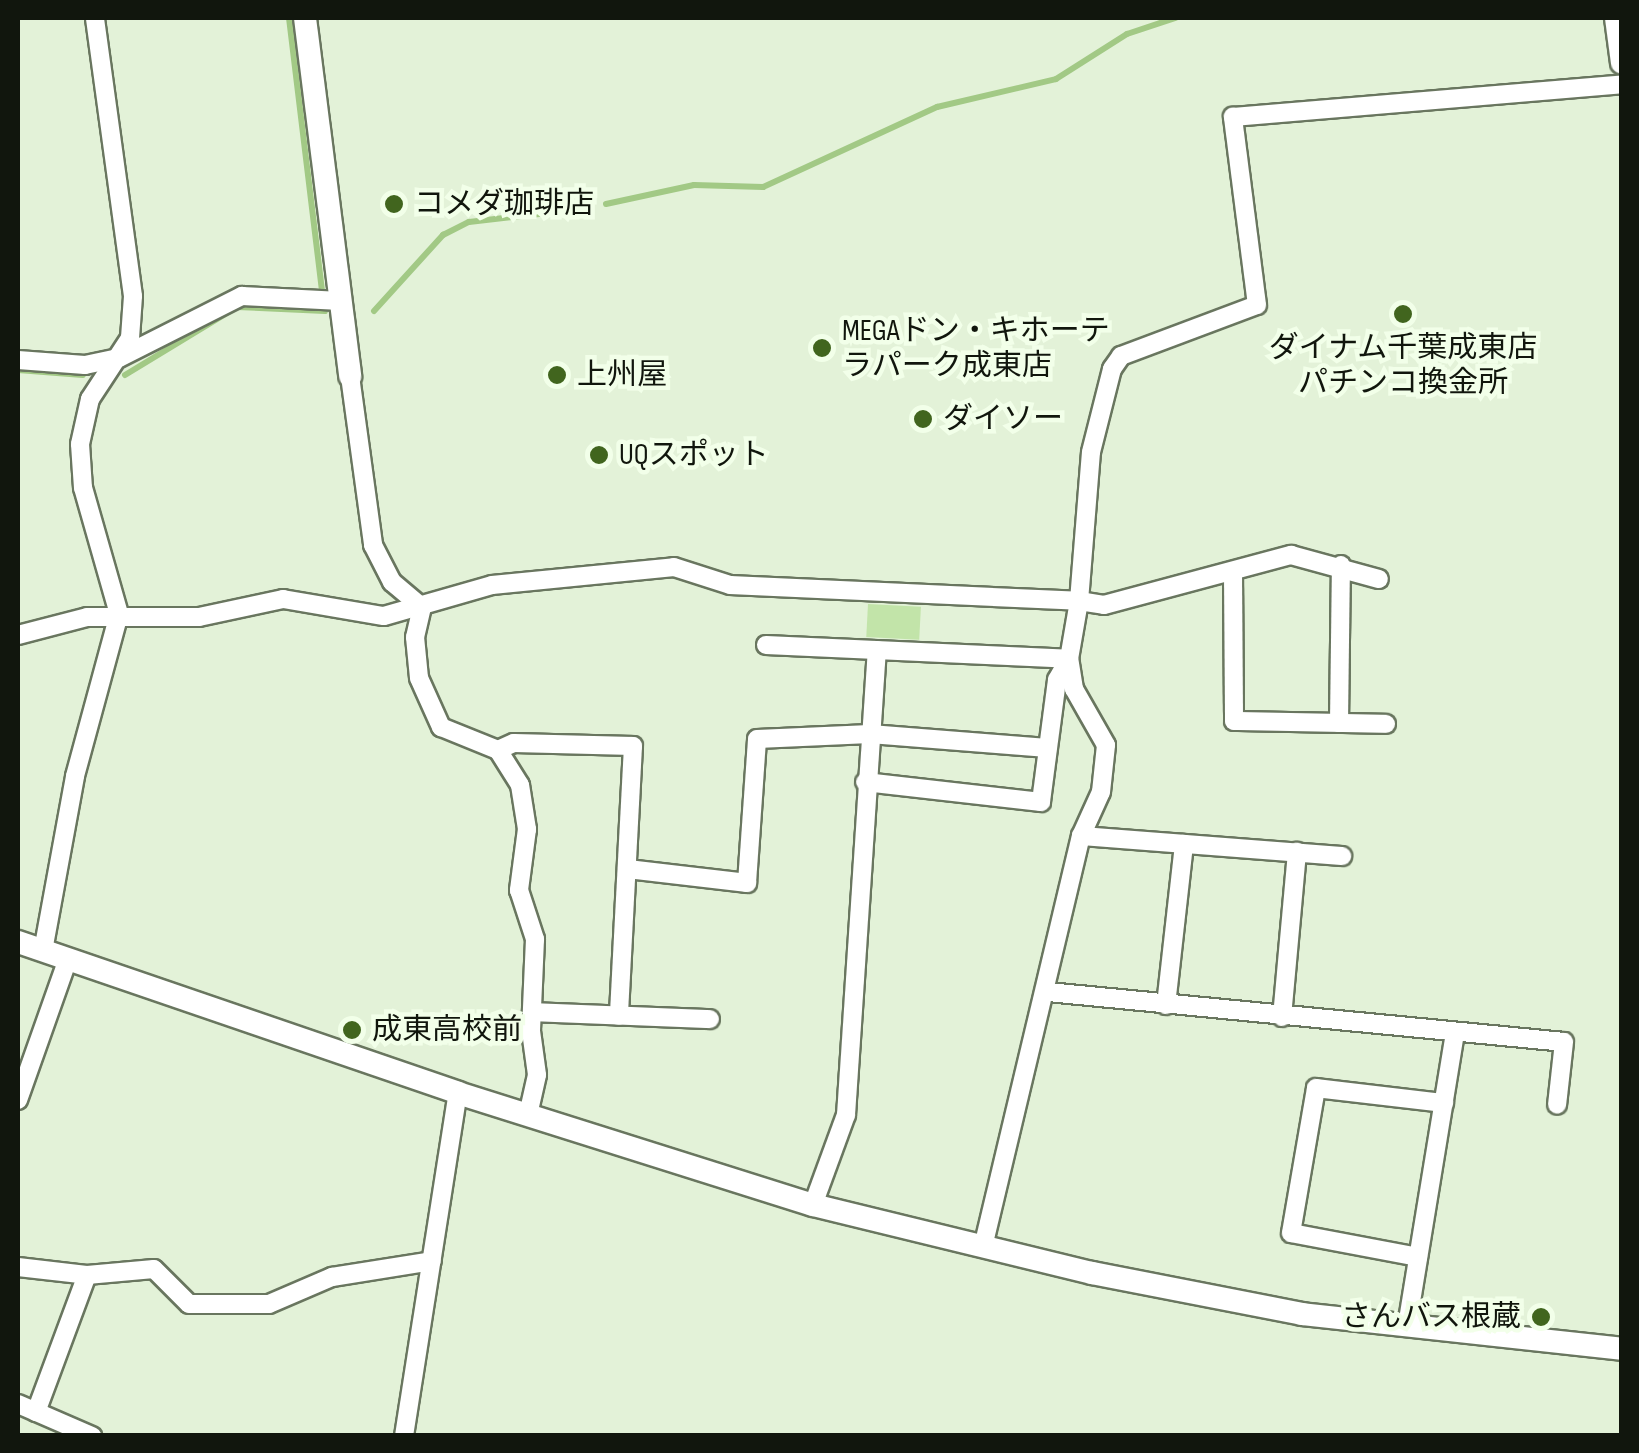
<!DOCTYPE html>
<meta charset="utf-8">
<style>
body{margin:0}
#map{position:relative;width:1639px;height:1453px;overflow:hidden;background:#e3f2d8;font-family:"Sofia Sans Condensed","Noto Sans JP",sans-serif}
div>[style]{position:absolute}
.green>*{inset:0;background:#c2e4a9;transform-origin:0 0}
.stream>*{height:6px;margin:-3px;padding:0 3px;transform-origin:3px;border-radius:3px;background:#a2c985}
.roads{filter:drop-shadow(2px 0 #69765f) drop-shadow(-2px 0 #69765f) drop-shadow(0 2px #69765f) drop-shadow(0 -2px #69765f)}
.street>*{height:18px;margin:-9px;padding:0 9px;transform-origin:9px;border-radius:9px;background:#fff}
.secondary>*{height:22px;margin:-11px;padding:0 11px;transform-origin:11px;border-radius:11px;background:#fff}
.dots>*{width:28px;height:28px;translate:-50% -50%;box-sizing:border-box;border:5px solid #f2ffe9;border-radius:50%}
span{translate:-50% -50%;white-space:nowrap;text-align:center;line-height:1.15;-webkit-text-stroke:9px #f2ffe9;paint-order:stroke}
.poi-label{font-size:30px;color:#11160d}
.left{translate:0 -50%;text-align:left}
.right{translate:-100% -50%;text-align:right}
.frame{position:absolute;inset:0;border:20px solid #11160d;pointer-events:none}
</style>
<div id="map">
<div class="green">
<div style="left:868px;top:604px;width:53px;height:33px;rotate:3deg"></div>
</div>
<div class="stream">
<div style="left:289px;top:18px;width:273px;rotate:83.1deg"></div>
<div style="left:606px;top:204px;width:90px;rotate:-12.2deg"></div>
<div style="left:694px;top:185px;width:69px;rotate:1.7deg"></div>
<div style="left:763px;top:187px;width:192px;rotate:-24.7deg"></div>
<div style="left:937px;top:107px;width:122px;rotate:-13.2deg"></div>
<div style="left:1056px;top:79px;width:84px;rotate:-32.4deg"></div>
<div style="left:1127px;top:34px;width:51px;rotate:-18.4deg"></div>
<div style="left:374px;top:311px;width:103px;rotate:-47.8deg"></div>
<div style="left:443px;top:235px;width:29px;rotate:-27deg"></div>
<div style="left:469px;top:222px;width:89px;rotate:-6.5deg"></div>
<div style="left:18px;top:370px;width:65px;rotate:4.4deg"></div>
<div style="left:125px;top:375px;width:131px;rotate:-31.3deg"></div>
<div style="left:237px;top:307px;width:88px;rotate:2.6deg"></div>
</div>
<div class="roads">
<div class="street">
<div style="left:18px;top:360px;width:67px;rotate:4.3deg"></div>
<div style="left:85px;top:365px;width:35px;rotate:-12deg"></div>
<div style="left:119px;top:358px;width:138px;rotate:-26.8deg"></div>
<div style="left:242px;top:296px;width:99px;rotate:2.9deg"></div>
<div style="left:350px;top:376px;width:171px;rotate:82.2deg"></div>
<div style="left:373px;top:545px;width:42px;rotate:62.8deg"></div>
<div style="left:392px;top:582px;width:39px;rotate:40deg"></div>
<div style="left:1233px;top:573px;width:148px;rotate:89.6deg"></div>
<div style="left:1234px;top:721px;width:152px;rotate:1.1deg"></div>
<div style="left:422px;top:607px;width:31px;rotate:103deg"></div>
<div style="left:415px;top:637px;width:41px;rotate:84.4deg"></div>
<div style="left:419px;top:678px;width:54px;rotate:65.8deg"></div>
<div style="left:441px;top:727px;width:61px;rotate:22deg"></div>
<div style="left:498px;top:750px;width:17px;rotate:-24deg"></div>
<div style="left:514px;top:743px;width:119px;rotate:1.4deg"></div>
<div style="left:633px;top:746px;width:270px;rotate:93deg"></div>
<div style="left:18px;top:635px;width:71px;rotate:-14.6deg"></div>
<div style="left:87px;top:617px;width:112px"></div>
<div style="left:199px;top:617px;width:86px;rotate:-12.1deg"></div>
<div style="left:283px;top:599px;width:102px;rotate:9.6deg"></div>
<div style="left:384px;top:616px;width:112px;rotate:-16deg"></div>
<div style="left:492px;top:585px;width:183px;rotate:-5.6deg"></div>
<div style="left:674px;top:567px;width:59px;rotate:17.8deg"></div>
<div style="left:730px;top:585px;width:349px;rotate:2.6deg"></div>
<div style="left:1079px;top:601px;width:149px;rotate:-85.4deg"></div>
<div style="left:1091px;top:452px;width:86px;rotate:-75.8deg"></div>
<div style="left:1112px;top:369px;width:16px;rotate:-55deg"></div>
<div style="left:1121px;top:356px;width:145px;rotate:-20.6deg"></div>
<div style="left:1257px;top:305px;width:190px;rotate:-97.3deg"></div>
<div style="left:1233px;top:117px;width:390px;rotate:-4.8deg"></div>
<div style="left:766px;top:645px;width:303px;rotate:2.6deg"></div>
<div style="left:1069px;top:659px;width:24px;rotate:120deg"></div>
<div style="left:1057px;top:680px;width:123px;rotate:97.5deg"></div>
<div style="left:1041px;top:802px;width:177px;rotate:-173.5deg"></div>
<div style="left:1339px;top:723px;width:158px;rotate:-89.3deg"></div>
<div style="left:498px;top:750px;width:41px;rotate:57.8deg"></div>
<div style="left:520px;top:785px;width:45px;rotate:81deg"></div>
<div style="left:527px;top:829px;width:62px;rotate:97.5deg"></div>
<div style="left:519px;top:890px;width:52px;rotate:71.9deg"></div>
<div style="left:535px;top:939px;width:92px;rotate:92.5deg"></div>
<div style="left:531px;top:1031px;width:44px;rotate:82.2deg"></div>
<div style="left:537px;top:1075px;width:41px;rotate:102.7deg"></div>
<div style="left:1081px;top:836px;width:262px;rotate:4.4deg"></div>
<div style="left:628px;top:869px;width:120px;rotate:6.7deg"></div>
<div style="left:747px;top:883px;width:144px;rotate:-86deg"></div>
<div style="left:757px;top:739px;width:113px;rotate:-2.5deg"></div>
<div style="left:870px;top:734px;width:178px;rotate:4.5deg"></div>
<div style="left:43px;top:951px;width:178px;rotate:-79.6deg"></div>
<div style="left:75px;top:776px;width:168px;rotate:-74.8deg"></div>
<div style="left:119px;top:614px;width:131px;rotate:-105.9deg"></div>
<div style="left:83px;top:488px;width:44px;rotate:-93.9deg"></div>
<div style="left:80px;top:444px;width:46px;rotate:-77.5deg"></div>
<div style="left:90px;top:399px;width:73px;rotate:-56.7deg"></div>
<div style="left:130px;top:338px;width:42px;rotate:-85.9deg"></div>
<div style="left:133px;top:296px;width:281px;rotate:-97.8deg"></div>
<div style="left:1048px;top:992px;width:518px;rotate:5.53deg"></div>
<div style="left:1564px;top:1042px;width:63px;rotate:96.3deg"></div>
<div style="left:1166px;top:1005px;width:162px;rotate:-83.6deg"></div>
<div style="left:533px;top:1012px;width:177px;rotate:2.3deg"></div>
<div style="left:1282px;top:1017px;width:166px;rotate:-84.8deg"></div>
<div style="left:18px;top:1100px;width:150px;rotate:-70.5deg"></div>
<div style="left:813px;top:1205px;width:96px;rotate:-69.9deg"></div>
<div style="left:846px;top:1115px;width:466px;rotate:-86.2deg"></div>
<div style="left:983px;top:1247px;width:423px;rotate:-76.6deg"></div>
<div style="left:1081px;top:836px;width:48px;rotate:-65.6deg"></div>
<div style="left:1101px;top:792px;width:47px;rotate:-83.9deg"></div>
<div style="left:1106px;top:745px;width:64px;rotate:-119.7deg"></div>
<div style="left:1074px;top:689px;width:30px;rotate:-99deg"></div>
<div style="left:1069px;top:659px;width:59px;rotate:-80.2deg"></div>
<div style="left:1079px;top:601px;width:25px;rotate:9deg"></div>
<div style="left:1104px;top:605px;width:194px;rotate:-15deg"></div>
<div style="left:1291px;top:555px;width:91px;rotate:15.3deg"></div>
<div style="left:1418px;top:1257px;width:129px;rotate:-169.3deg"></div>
<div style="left:1291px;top:1233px;width:147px;rotate:-80.2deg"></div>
<div style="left:1316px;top:1088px;width:129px;rotate:6.7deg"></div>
<div style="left:18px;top:1267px;width:69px;rotate:6.6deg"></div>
<div style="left:87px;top:1275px;width:67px;rotate:-5.1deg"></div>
<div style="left:154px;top:1269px;width:49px;rotate:45deg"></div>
<div style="left:189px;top:1304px;width:80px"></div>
<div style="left:269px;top:1304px;width:69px;rotate:-23.2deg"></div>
<div style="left:332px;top:1277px;width:101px;rotate:-9.1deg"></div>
<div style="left:1407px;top:1326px;width:297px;rotate:-80.7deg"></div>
<div style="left:18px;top:1404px;width:81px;rotate:23.4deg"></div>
<div style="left:36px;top:1412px;width:146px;rotate:-69.6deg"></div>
<div style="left:404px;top:1436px;width:347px;rotate:-81.1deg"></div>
</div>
<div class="secondary">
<div style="left:305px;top:18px;width:361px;rotate:82.8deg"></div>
<div style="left:1616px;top:18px;width:45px;rotate:82.4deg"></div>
<div style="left:18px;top:942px;width:465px;rotate:18.9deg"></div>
<div style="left:458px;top:1093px;width:372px;rotate:17.5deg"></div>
<div style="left:813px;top:1205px;width:287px;rotate:13.7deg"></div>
<div style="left:1092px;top:1273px;width:214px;rotate:11deg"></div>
<div style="left:1302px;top:1314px;width:322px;rotate:6.2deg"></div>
</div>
</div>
<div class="dots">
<div style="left:394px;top:204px;background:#41651e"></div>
<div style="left:1403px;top:314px;background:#41651e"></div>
<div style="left:822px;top:348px;background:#41651e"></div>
<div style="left:557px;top:375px;background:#41651e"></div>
<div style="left:923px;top:419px;background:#41651e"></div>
<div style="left:599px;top:455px;background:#41651e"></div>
<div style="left:352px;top:1030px;background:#41651e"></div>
<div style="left:1541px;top:1317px;background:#41651e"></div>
</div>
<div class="poi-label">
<span class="left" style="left:414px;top:204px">コメダ珈琲店</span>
<span class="left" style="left:842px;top:348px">MEGAドン・キホーテ<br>ラパーク成東店</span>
<span style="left:1403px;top:365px">ダイナム千葉成東店<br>パチンコ換金所</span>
<span class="left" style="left:577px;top:375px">上州屋</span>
<span class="left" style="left:943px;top:419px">ダイソー</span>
<span class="left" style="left:619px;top:455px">UQスポット</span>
<span class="left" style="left:372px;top:1030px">成東高校前</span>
<span class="right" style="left:1521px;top:1317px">さんバス根蔵</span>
</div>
<div class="frame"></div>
</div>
